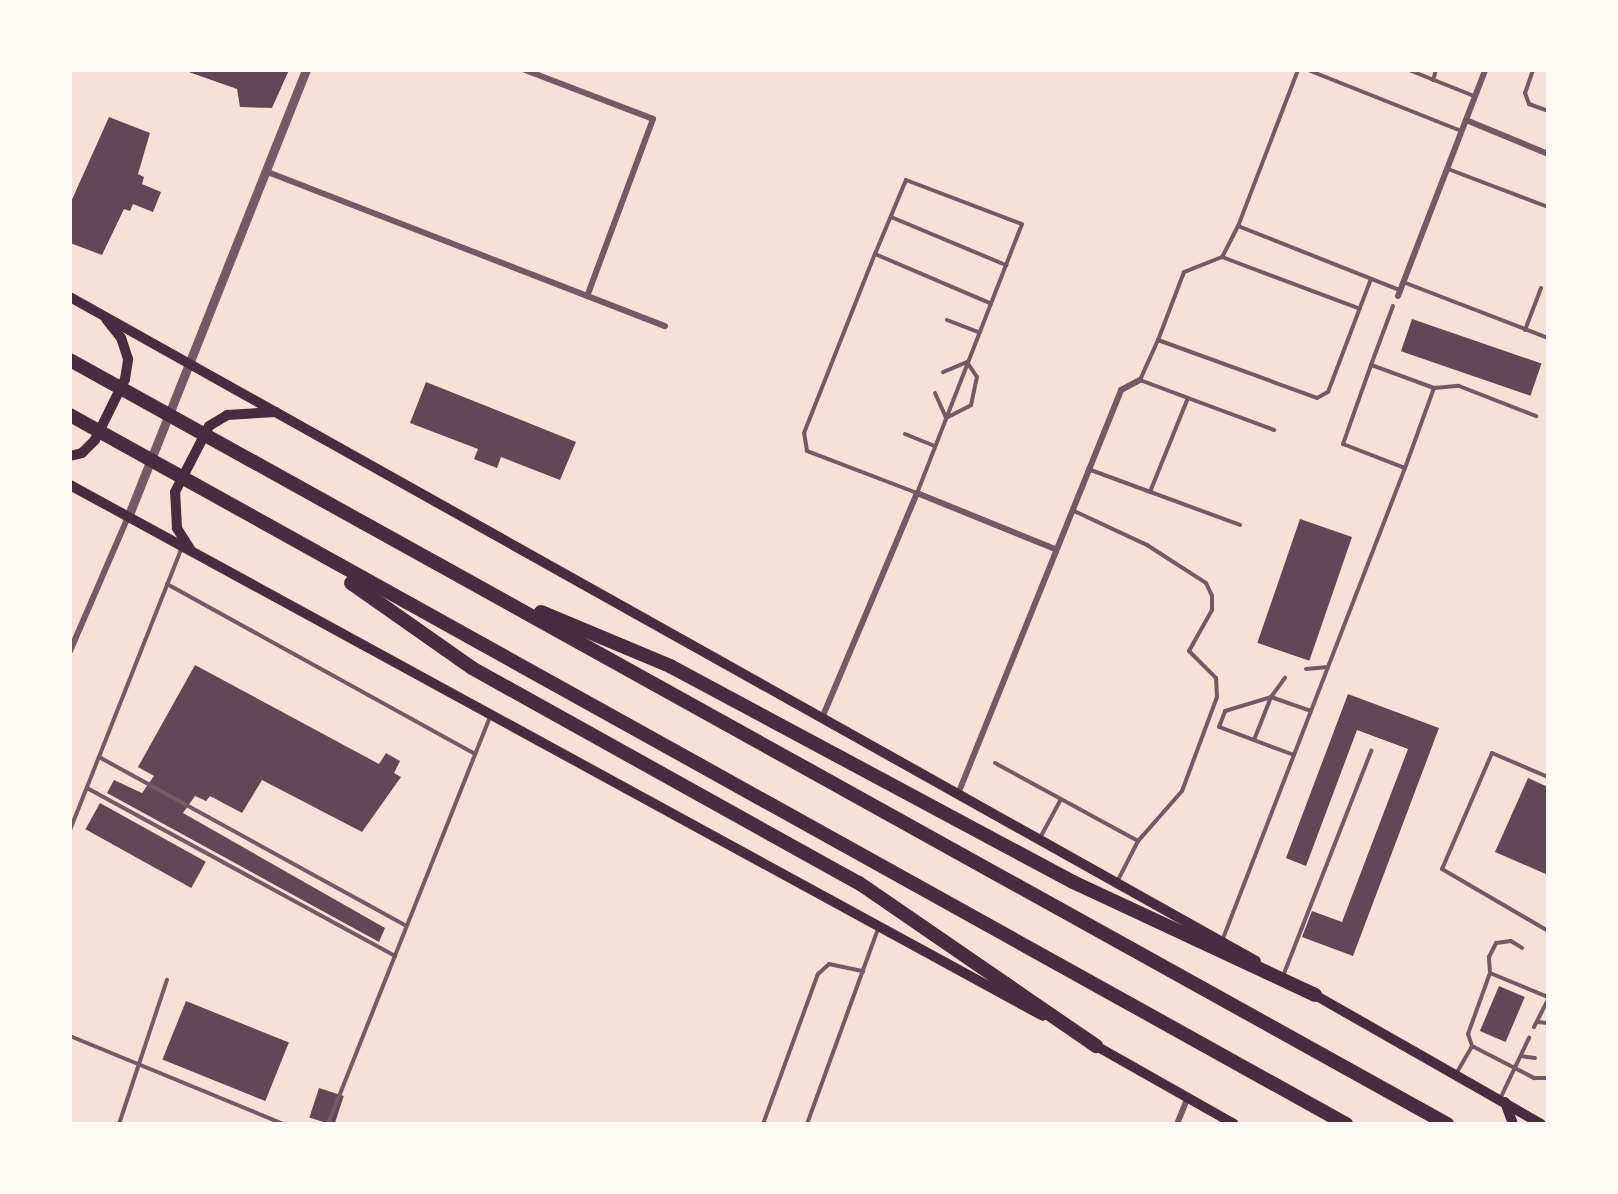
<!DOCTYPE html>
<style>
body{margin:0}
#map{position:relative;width:1618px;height:1194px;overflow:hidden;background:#f7e1d7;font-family:"IBM Plex Sans",sans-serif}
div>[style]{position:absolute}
.building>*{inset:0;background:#644757;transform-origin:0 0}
.service>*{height:4px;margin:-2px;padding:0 2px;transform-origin:2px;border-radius:2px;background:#755966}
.minor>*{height:6px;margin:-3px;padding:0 3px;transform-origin:3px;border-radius:3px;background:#755966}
.tertiary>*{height:9px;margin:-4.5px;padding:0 4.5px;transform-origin:4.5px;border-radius:4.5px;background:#755966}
.secondary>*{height:10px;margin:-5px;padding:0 5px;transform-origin:5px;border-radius:5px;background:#4a2c40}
.motorway>*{height:14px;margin:-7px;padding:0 7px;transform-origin:7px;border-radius:7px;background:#4a2c40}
span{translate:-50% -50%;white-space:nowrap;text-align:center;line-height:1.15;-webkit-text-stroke:6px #fffaf5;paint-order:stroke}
.frame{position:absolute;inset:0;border:72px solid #fffaf5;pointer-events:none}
</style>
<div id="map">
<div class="building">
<div style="clip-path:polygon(183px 70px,289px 70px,272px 108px,240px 107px,237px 89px)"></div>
<div style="clip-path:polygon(109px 117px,150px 133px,138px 174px,144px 177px,142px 184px,161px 192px,153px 212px,133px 204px,130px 211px,124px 209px,102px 255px,70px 243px,70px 204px)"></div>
<div style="left:1412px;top:319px;width:137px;height:34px;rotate:19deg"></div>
<div style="clip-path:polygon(426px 382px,576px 442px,560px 480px,501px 457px,497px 468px,474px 459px,478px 449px,410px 423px)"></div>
<div style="left:1300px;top:519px;width:55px;height:131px;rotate:19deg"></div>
<div style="clip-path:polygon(195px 665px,379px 764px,386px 753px,400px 761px,394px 773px,401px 777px,362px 832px,262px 780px,242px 813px,210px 796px,206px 801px,195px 796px,183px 813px,385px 928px,379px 942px,107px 793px,114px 780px,142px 793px,154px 776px,138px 767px)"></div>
<div style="clip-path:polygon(1348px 694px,1439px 728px,1353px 956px,1302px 937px,1312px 911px,1342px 922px,1408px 749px,1357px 730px,1306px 866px,1286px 858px)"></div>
<div style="clip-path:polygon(1528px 778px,1548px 787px,1548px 875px,1495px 852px)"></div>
<div style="left:100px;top:803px;width:121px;height:30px;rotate:29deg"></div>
<div style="left:1499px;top:986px;width:28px;height:49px;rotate:23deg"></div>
<div style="left:186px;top:1001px;width:111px;height:63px;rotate:22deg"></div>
<div style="left:319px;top:1088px;width:26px;height:31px;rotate:18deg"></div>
</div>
<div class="service">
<div style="left:1298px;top:70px;width:167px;rotate:111deg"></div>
<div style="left:1238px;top:226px;width:174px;rotate:21.6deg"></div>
<div style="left:1308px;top:70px;width:165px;rotate:21.7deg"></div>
<div style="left:1409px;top:70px;width:70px;rotate:21.8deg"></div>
<div style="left:1533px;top:70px;width:24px;rotate:109deg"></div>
<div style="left:1525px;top:93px;width:12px;rotate:70deg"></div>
<div style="left:1529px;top:104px;width:20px;rotate:20deg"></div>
<div style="left:1433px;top:80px;width:10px;rotate:-73deg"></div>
<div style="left:1448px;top:169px;width:107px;rotate:20.8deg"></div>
<div style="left:891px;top:217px;width:125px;rotate:22.7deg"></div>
<div style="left:1238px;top:226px;width:35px;rotate:117deg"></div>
<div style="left:1222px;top:257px;width:41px;rotate:158.5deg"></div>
<div style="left:1184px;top:272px;width:73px;rotate:110.9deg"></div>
<div style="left:1158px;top:340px;width:169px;rotate:20deg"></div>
<div style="left:1317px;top:398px;width:13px;rotate:-29deg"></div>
<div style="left:1328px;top:392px;width:121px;rotate:-69.2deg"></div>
<div style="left:875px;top:254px;width:80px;rotate:-67.3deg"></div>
<div style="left:906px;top:180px;width:124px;rotate:20.8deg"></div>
<div style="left:1022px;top:224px;width:289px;rotate:111.3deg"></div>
<div style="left:917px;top:493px;width:118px;rotate:-159.1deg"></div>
<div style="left:807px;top:451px;width:18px;rotate:-99deg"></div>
<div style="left:804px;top:433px;width:193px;rotate:-68.4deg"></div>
<div style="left:875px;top:254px;width:125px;rotate:23.1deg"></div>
<div style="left:1222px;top:257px;width:147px;rotate:20.6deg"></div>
<div style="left:1403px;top:282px;width:155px;rotate:21.1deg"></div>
<div style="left:947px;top:320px;width:33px;rotate:21deg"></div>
<div style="left:1525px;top:330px;width:45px;rotate:-69.1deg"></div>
<div style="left:1158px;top:340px;width:44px;rotate:114.2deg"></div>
<div style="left:1140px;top:380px;width:51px;rotate:20.6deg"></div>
<div style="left:1371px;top:365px;width:63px;rotate:-69.6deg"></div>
<div style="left:1434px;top:388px;width:25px;rotate:-5deg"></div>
<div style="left:1459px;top:386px;width:83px;rotate:21.3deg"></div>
<div style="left:935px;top:393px;width:27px;rotate:66deg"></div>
<div style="left:946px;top:418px;width:28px;rotate:-27deg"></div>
<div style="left:971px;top:405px;width:29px;rotate:-78deg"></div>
<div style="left:977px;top:377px;width:18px;rotate:-124deg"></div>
<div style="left:967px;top:362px;width:26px;rotate:157deg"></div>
<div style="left:905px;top:434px;width:32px;rotate:22deg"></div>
<div style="left:1088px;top:469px;width:162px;rotate:20.2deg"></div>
<div style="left:1150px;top:492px;width:101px;rotate:-68deg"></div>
<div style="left:1188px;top:398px;width:92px;rotate:20.4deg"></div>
<div style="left:1072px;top:510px;width:83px;rotate:25deg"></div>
<div style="left:1147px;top:545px;width:70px;rotate:32.8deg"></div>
<div style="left:1206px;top:583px;width:14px;rotate:65deg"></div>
<div style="left:1212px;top:596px;width:14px;rotate:90deg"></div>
<div style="left:1212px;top:610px;width:47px;rotate:119.3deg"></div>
<div style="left:1189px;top:651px;width:38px;rotate:45deg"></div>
<div style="left:1216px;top:678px;width:19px;rotate:87deg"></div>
<div style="left:1217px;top:697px;width:100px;rotate:110.4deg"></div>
<div style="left:1182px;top:791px;width:67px;rotate:131.3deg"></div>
<div style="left:167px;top:584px;width:352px;rotate:28.9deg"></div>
<div style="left:1306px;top:669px;width:22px;rotate:-5deg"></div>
<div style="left:1254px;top:740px;width:46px;rotate:-68.4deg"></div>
<div style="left:1271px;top:697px;width:24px;rotate:-54deg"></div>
<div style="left:1294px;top:755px;width:80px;rotate:-159.5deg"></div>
<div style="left:1219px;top:727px;width:17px;rotate:-69deg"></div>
<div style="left:1225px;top:711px;width:48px;rotate:-16.9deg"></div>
<div style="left:1271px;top:697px;width:42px;rotate:19.3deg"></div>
<div style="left:99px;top:757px;width:350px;rotate:28.8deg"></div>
<div style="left:995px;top:763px;width:163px;rotate:28.6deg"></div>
<div style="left:1138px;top:841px;width:46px;rotate:117.1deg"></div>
<div style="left:1548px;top:777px;width:61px;rotate:-156.8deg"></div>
<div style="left:1492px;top:753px;width:126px;rotate:113.3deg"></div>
<div style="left:1442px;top:869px;width:123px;rotate:30.3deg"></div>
<div style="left:87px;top:788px;width:351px;rotate:28.6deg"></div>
<div style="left:70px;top:830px;width:302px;rotate:-68.4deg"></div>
<div style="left:1040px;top:838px;width:44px;rotate:-61.7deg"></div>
<div style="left:1222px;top:941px;width:507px;rotate:-68.85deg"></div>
<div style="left:1405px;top:468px;width:85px;rotate:-70.1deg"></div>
<div style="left:1434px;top:388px;width:67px;rotate:-159.9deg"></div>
<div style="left:1371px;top:365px;width:84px;rotate:109.5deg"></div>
<div style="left:1343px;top:444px;width:66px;rotate:21.2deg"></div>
<div style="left:1490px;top:973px;width:16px;rotate:-94deg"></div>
<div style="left:1489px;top:957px;width:16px;rotate:-63deg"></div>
<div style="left:1496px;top:943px;width:15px;rotate:-8deg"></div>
<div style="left:1511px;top:941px;width:13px;rotate:32deg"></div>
<div style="left:1283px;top:976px;width:242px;rotate:-68.6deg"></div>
<div style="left:1537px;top:1022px;width:11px;rotate:5deg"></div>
<div style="left:1534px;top:1027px;width:31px;rotate:-63deg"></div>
<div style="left:70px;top:1036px;width:231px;rotate:22.4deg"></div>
<div style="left:1472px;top:1046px;width:13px;rotate:-108deg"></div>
<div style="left:1468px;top:1034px;width:65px;rotate:-70.2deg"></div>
<div style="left:1490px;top:973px;width:63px;rotate:22.5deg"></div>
<div style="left:1521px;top:1056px;width:14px;rotate:8deg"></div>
<div style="left:1456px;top:1074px;width:32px;rotate:-60deg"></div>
<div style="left:1472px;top:1046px;width:70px;rotate:27.3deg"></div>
<div style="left:1534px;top:1078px;width:14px"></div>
<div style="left:1500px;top:1099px;width:68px;rotate:-64.6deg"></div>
<div style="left:119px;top:1124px;width:152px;rotate:-71.6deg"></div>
<div style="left:328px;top:1124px;width:438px;rotate:-68.3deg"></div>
<div style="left:763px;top:1124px;width:160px;rotate:-69.9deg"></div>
<div style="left:818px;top:974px;width:15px;rotate:-42deg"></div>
<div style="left:829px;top:964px;width:35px;rotate:12deg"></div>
<div style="left:807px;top:1124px;width:208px;rotate:-70deg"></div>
</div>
<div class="minor">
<div style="left:525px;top:70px;width:137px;rotate:20.9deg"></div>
<div style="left:653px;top:119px;width:189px;rotate:110.4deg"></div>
<div style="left:1466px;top:120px;width:89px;rotate:22.5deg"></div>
<div style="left:265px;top:171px;width:429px;rotate:21.2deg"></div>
<div style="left:1398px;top:296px;width:242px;rotate:-68.9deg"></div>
<div style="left:70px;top:651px;width:146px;rotate:-66.6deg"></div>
<div style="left:822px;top:718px;width:244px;rotate:-67.1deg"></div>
<div style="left:917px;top:493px;width:149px;rotate:22.1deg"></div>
<div style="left:958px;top:794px;width:436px;rotate:-68deg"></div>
<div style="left:1121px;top:390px;width:21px;rotate:-28deg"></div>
<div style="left:1177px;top:1124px;width:29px;rotate:-68deg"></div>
</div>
<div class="tertiary">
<div style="left:128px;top:517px;width:481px;rotate:-68.3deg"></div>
</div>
<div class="secondary">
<div style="left:70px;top:297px;width:1359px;rotate:29.24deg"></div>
<div style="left:70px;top:456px;width:12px;rotate:-14deg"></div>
<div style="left:82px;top:453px;width:18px;rotate:-45deg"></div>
<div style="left:95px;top:440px;width:68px;rotate:-63.8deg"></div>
<div style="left:125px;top:379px;width:20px;rotate:-81deg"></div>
<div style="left:128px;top:359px;width:22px;rotate:-108deg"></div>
<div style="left:121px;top:338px;width:24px;rotate:-128deg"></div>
<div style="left:70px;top:485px;width:1108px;rotate:28.62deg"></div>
<div style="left:190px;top:549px;width:25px;rotate:-122deg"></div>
<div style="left:177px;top:528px;width:36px;rotate:-93deg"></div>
<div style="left:175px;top:492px;width:74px;rotate:-62.7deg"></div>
<div style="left:209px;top:426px;width:21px;rotate:-31deg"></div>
<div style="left:227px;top:415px;width:49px;rotate:-3.5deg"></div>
<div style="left:1308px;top:991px;width:268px;rotate:29.7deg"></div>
<div style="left:1091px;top:1043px;width:164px;rotate:29.5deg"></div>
<div style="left:1505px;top:1102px;width:23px;rotate:70deg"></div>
</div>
<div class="motorway">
<div style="left:70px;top:360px;width:1575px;rotate:29.02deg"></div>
<div style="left:70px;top:415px;width:1460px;rotate:29.06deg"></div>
<div style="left:351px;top:583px;width:148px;rotate:35.1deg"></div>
<div style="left:472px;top:668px;width:443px;rotate:29.1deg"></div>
<div style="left:859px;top:883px;width:288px;rotate:34.5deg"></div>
<div style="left:541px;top:612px;width:140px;rotate:22.7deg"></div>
<div style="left:670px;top:666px;width:457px;rotate:28.2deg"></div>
<div style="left:1073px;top:882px;width:267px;rotate:25deg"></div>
</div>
<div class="frame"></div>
</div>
